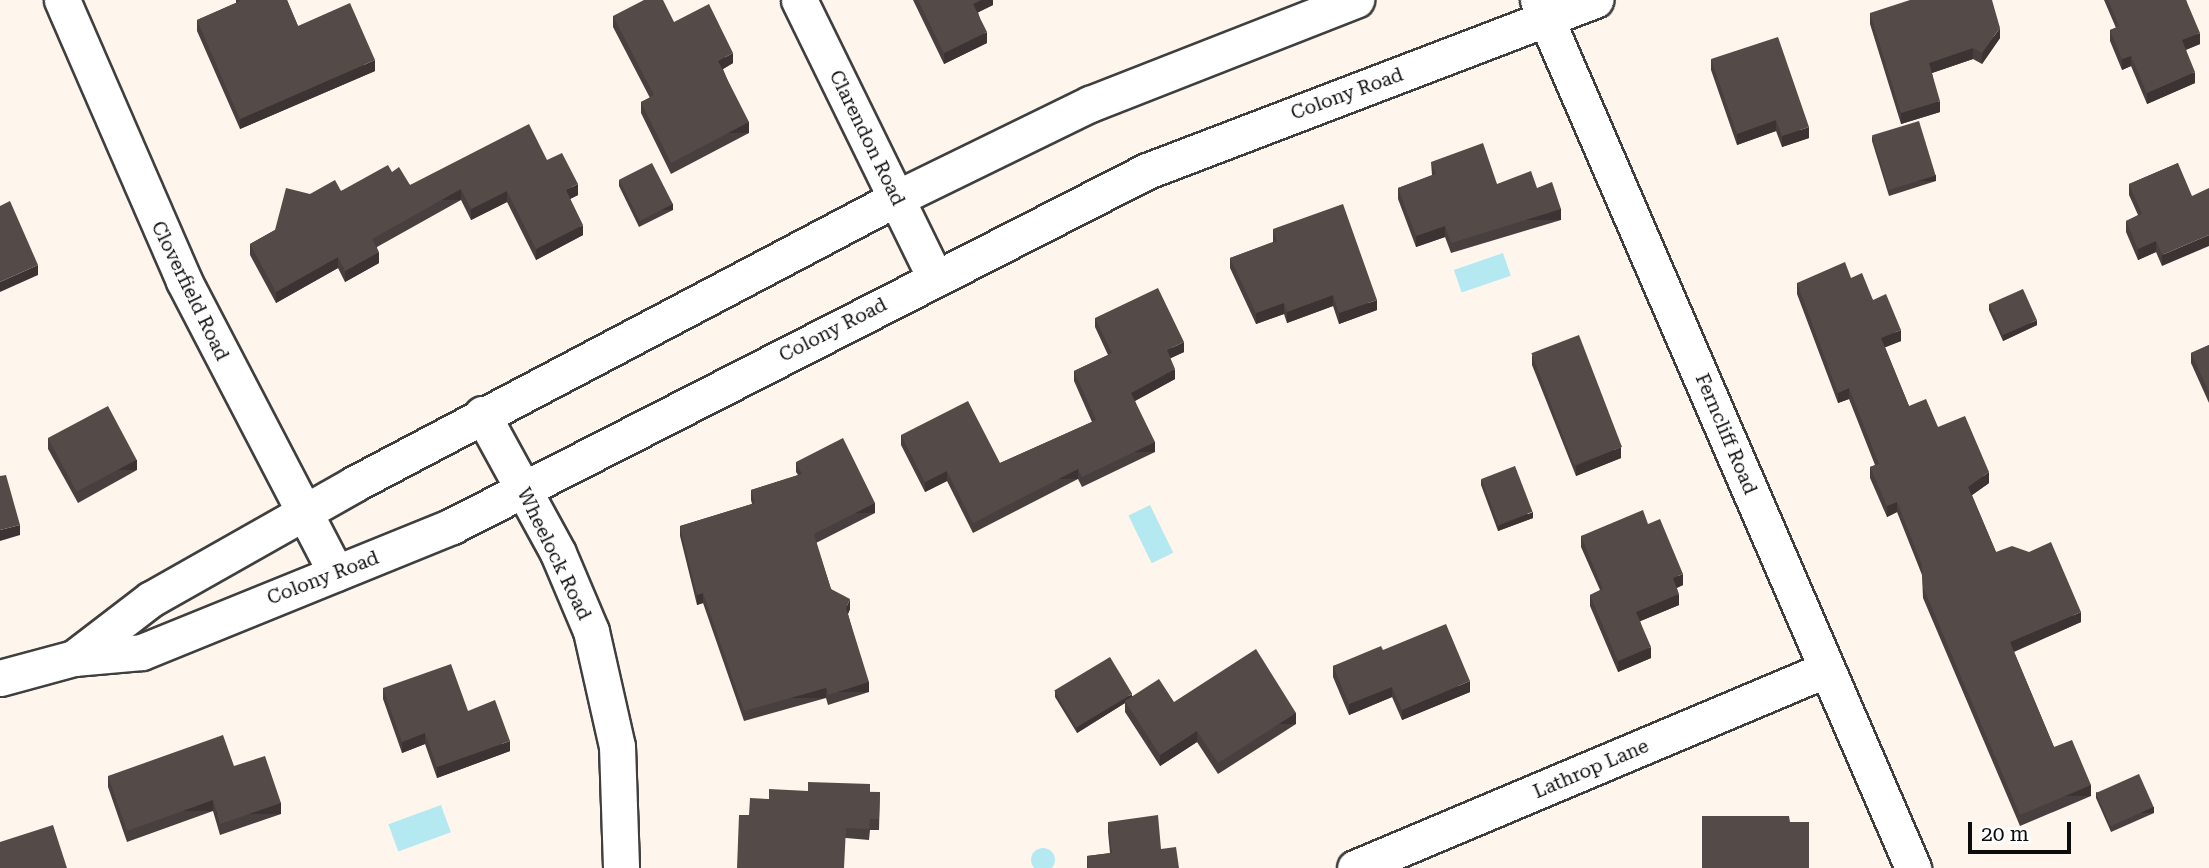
<!DOCTYPE html>
<style>
body{margin:0}
#map{position:relative;width:2209px;height:868px;overflow:hidden;background:#fef6ec;font-family:"Roboto Serif",serif}
div>[style]{position:absolute}
.water>*{inset:0;background:#b4e9f2;transform-origin:0 0}
.round{border-radius:50%}
.roads{filter:drop-shadow(2px 0 #3f3f3f) drop-shadow(-2px 0 #3f3f3f) drop-shadow(0 2px #3f3f3f) drop-shadow(0 -2px #3f3f3f)}
.minor>*{height:35px;margin:-17.5px;padding:0 17.5px;transform-origin:17.5px;border-radius:17.5px;background:#fff}
.wall>*{inset:0;background:#48403f}
.shaded-wall>*{inset:0;background:#3b3433;transform-origin:0 0}
.building>*{inset:0;background:#544b49;transform-origin:0 0}
span{translate:-50% -50%;white-space:nowrap;text-align:center;line-height:1.15;-webkit-text-stroke:7px #fff;paint-order:stroke}
.street-label{font-size:19px;color:#0c0c0c}
.scale{position:absolute;left:1968px;top:822px;width:103px;height:32px;box-sizing:border-box;border:4px solid #0c0c0c;border-top:0;padding-left:9px;font-size:21px;line-height:24px;white-space:nowrap;color:#0c0c0c;-webkit-text-stroke:5px #fff;paint-order:stroke}
</style>
<div id="map">
<div class="water">
<div style="left:1503px;top:253px;width:24px;height:52px;rotate:71deg"></div>
<div style="left:1150px;top:505px;width:53px;height:24px;rotate:64deg"></div>
<div style="left:441px;top:805px;width:29px;height:56px;rotate:70deg"></div>
<div class="round" style="left:1031px;top:848px;width:24px;height:24px"></div>
</div>
<div class="roads">
<div class="minor">
<div style="left:62px;top:0;width:306px;rotate:66.5deg"></div>
<div style="left:184px;top:281px;width:329px;rotate:62.5deg"></div>
<div style="left:799px;top:0;width:309px;rotate:63.9deg"></div>
<div style="left:1538px;top:0;width:946px;rotate:66.63deg"></div>
<div style="left:482px;top:414px;width:158px;rotate:61.3deg"></div>
<div style="left:558px;top:553px;width:85px;rotate:67.1deg"></div>
<div style="left:591px;top:631px;width:118px;rotate:77.3deg"></div>
<div style="left:617px;top:746px;width:122px;rotate:88.1deg"></div>
<div style="left:74px;top:658px;width:97px;rotate:-37.5deg"></div>
<div style="left:151px;top:599px;width:233px;rotate:-29.5deg"></div>
<div style="left:354px;top:484px;width:614px;rotate:-27.78deg"></div>
<div style="left:897px;top:198px;width:215px;rotate:-26deg"></div>
<div style="left:1090px;top:104px;width:286px;rotate:-21.4deg"></div>
<div style="left:0;top:678px;width:77px;rotate:-15.1deg"></div>
<div style="left:74px;top:658px;width:68px;rotate:-5deg"></div>
<div style="left:142px;top:652px;width:335px;rotate:-22.1deg"></div>
<div style="left:452px;top:526px;width:780px;rotate:-27.06deg"></div>
<div style="left:1147px;top:171px;width:480px;rotate:-20.9deg"></div>
<div style="left:1355px;top:868px;width:512px;rotate:-22.86deg"></div>
</div>
</div>
<div class="wall">
<div style="clip-path:polygon(236px 0,287px 0,298px 26px,375px 71px,240px 129px,197px 31px,197px 20px,236px 3px)"></div>
<div style="clip-path:polygon(913px 0,993px 0,993px 5px,978px 12px,987px 43px,944px 64px)"></div>
<div style="clip-path:polygon(2104px 0,2186px 0,2200px 44px,2186px 50px,2195px 83px,2147px 104px,2131px 66px,2122px 70px,2110px 41px,2110px 30px,2116px 28px)"></div>
<div style="clip-path:polygon(1870px 13px,2000px 38px,1982px 64px,1973px 59px,1932px 73px,1940px 112px,1901px 124px,1870px 24px)"></div>
<div style="clip-path:polygon(613px 16px,674px 22px,733px 63px,723px 69px,749px 133px,671px 174px,641px 113px,641px 102px,650px 98px,613px 27px)"></div>
<div style="clip-path:polygon(1711px 59px,1809px 138px,1782px 147px,1776px 131px,1737px 145px,1711px 70px)"></div>
<div style="clip-path:polygon(1872px 136px,1936px 181px,1889px 196px,1872px 141px)"></div>
<div style="clip-path:polygon(547px 160px,578px 195px,570px 199px,583px 235px,536px 260px,507px 202px,471px 220px,461px 200px,377px 247px,379px 263px,345px 282px,338px 268px,276px 303px,250px 255px,250px 244px,275px 230px,310px 194px,341px 191px,392px 172px,410px 185px)"></div>
<div style="clip-path:polygon(1431px 162px,1497px 184px,1537px 188px,1561px 220px,1451px 253px,1445px 237px,1416px 247px,1398px 199px,1398px 188px,1432px 175px)"></div>
<div style="clip-path:polygon(2178px 163px,2162px 266px,2156px 252px,2138px 260px,2126px 232px,2126px 221px,2138px 215px,2129px 195px,2129px 184px)"></div>
<div style="clip-path:polygon(619px 180px,673px 210px,639px 227px,619px 186px)"></div>
<div style="clip-path:polygon(1273px 229px,1377px 310px,1339px 324px,1333px 306px,1287px 323px,1284px 314px,1256px 324px,1230px 268px,1230px 258px,1273px 242px)"></div>
<div style="clip-path:polygon(1851px 278px,1873px 300px,1901px 341px,1885px 347px,1909px 406px,1938px 427px,1989px 483px,1972px 495px,1996px 552px,2081px 622px,2014px 652px,2054px 747px,2091px 796px,2020px 826px,1923px 598px,1922px 575px,1897px 512px,1887px 517px,1870px 478px,1870px 467px,1875px 465px,1849px 399px,1838px 403px,1797px 294px,1797px 283px)"></div>
<div style="clip-path:polygon(1989px 304px,2037px 325px,2003px 341px,1989px 310px)"></div>
<div style="clip-path:polygon(1095px 318px,1184px 352px,1170px 358px,1175px 379px,1135px 401px,1155px 452px,1082px 487px,1078px 479px,973px 533px,947px 481px,925px 492px,901px 445px,901px 435px,1000px 463px,1092px 422px,1074px 381px,1074px 371px,1108px 355px,1095px 327px)"></div>
<div style="clip-path:polygon(2209px 345px,2209px 403px,2191px 363px,2191px 353px)"></div>
<div style="clip-path:polygon(1532px 355px,1621px 458px,1576px 476px,1532px 365px)"></div>
<div style="clip-path:polygon(48px 438px,137px 470px,78px 503px,48px 449px)"></div>
<div style="clip-path:polygon(796px 462px,875px 513px,816px 543px,831px 589px,850px 609px,848px 614px,869px 692px,828px 705px,826px 698px,744px 721px,703px 603px,697px 605px,680px 536px,680px 526px,752px 504px,751px 500px,751px 490px,798px 475px,796px 472px)"></div>
<div style="clip-path:polygon(1481px 479px,1533px 518px,1498px 531px,1481px 485px)"></div>
<div style="clip-path:polygon(1648px 524px,1683px 585px,1677px 588px,1679px 605px,1640px 621px,1651px 658px,1618px 672px,1590px 606px,1590px 595px,1600px 590px,1581px 547px,1581px 536px)"></div>
<div style="clip-path:polygon(1383px 650px,1470px 692px,1402px 720px,1392px 697px,1349px 715px,1333px 677px,1333px 666px)"></div>
<div style="clip-path:polygon(383px 688px,468px 711px,510px 751px,437px 778px,425px 744px,402px 753px,383px 699px)"></div>
<div style="clip-path:polygon(1055px 691px,1132px 696px,1174px 702px,1296px 724px,1218px 774px,1197px 742px,1160px 766px,1125px 712px,1125px 703px,1077px 733px,1055px 697px)"></div>
<div style="clip-path:polygon(234px 766px,281px 814px,220px 835px,213px 811px,127px 842px,108px 787px,108px 776px)"></div>
<div style="clip-path:polygon(808px 791px,880px 792px,879px 830px,870px 830px,869px 840px,846px 838px,749px 815px)"></div>
<div style="clip-path:polygon(2096px 792px,2154px 813px,2111px 832px,2096px 798px)"></div>
<div style="clip-path:polygon(1108px 822px,1161px 849px,1179px 868px,1087px 868px,1087px 856px,1110px 853px,1108px 832px)"></div>
</div>
<div class="shaded-wall">
<div style="clip-path:polygon(981px 0,993px 0,993px 5px,973px 15px,973px 4px)"></div>
<div style="clip-path:polygon(2000px 28px,2000px 38px,1982px 64px,1982px 53px)"></div>
<div style="clip-path:polygon(987px 32px,987px 43px,944px 64px,944px 53px)"></div>
<div style="clip-path:polygon(2200px 33px,2200px 44px,2182px 51px,2182px 40px)"></div>
<div style="clip-path:polygon(1973px 48px,1973px 59px,1929px 74px,1929px 63px)"></div>
<div style="clip-path:polygon(733px 53px,733px 63px,718px 72px,718px 61px)"></div>
<div style="clip-path:polygon(2131px 56px,2131px 66px,2122px 70px,2122px 59px)"></div>
<div style="clip-path:polygon(375px 60px,375px 71px,240px 129px,240px 119px)"></div>
<div style="clip-path:polygon(2195px 72px,2195px 83px,2147px 104px,2147px 93px)"></div>
<div style="clip-path:polygon(1940px 101px,1940px 112px,1901px 124px,1901px 113px)"></div>
<div style="clip-path:polygon(1776px 120px,1776px 131px,1737px 145px,1737px 134px)"></div>
<div style="left:749px;top:122px;width:11px;height:88px;rotate:90deg"></div>
<div style="clip-path:polygon(1809px 127px,1809px 138px,1782px 147px,1782px 136px)"></div>
<div style="left:1936px;top:175px;width:6px;height:49px;rotate:90deg"></div>
<div style="clip-path:polygon(578px 184px,578px 195px,566px 201px,566px 190px)"></div>
<div style="left:461px;top:189px;width:11px;height:102px;rotate:90deg"></div>
<div style="clip-path:polygon(507px 191px,507px 202px,471px 220px,471px 209px)"></div>
<div style="left:673px;top:204px;width:6px;height:38px;rotate:90deg"></div>
<div style="left:1561px;top:209px;width:11px;height:115px;rotate:90deg"></div>
<div style="clip-path:polygon(583px 225px,583px 235px,536px 260px,536px 249px)"></div>
<div style="clip-path:polygon(1445px 226px,1445px 237px,1416px 247px,1416px 236px)"></div>
<div style="clip-path:polygon(2209px 235px,2209px 246px,2162px 266px,2162px 255px)"></div>
<div style="clip-path:polygon(2156px 241px,2156px 252px,2138px 260px,2138px 249px)"></div>
<div style="clip-path:polygon(379px 252px,379px 263px,345px 282px,345px 271px)"></div>
<div style="clip-path:polygon(338px 257px,338px 268px,276px 303px,276px 292px)"></div>
<div style="clip-path:polygon(38px 265px,38px 275px,0 292px,0 282px)"></div>
<div style="clip-path:polygon(1333px 295px,1333px 306px,1287px 323px,1287px 312px)"></div>
<div style="clip-path:polygon(1377px 300px,1377px 310px,1339px 324px,1339px 313px)"></div>
<div style="clip-path:polygon(1284px 303px,1284px 314px,1256px 324px,1256px 313px)"></div>
<div style="clip-path:polygon(2037px 320px,2037px 325px,2003px 341px,2003px 335px)"></div>
<div style="clip-path:polygon(1901px 330px,1901px 341px,1881px 349px,1881px 338px)"></div>
<div style="clip-path:polygon(1184px 342px,1184px 352px,1167px 360px,1167px 350px)"></div>
<div style="clip-path:polygon(1175px 369px,1175px 379px,1131px 403px,1131px 393px)"></div>
<div style="clip-path:polygon(1849px 388px,1849px 399px,1838px 403px,1838px 393px)"></div>
<div style="left:1155px;top:442px;width:10px;height:81px;rotate:90deg"></div>
<div style="clip-path:polygon(1621px 447px,1621px 458px,1576px 476px,1576px 466px)"></div>
<div style="left:137px;top:460px;width:10px;height:68px;rotate:90deg"></div>
<div style="left:1078px;top:469px;width:10px;height:118px;rotate:90deg"></div>
<div style="clip-path:polygon(947px 471px,947px 481px,925px 492px,925px 482px)"></div>
<div style="clip-path:polygon(1989px 472px,1989px 483px,1968px 498px,1968px 487px)"></div>
<div style="clip-path:polygon(1897px 502px,1897px 512px,1887px 517px,1887px 506px)"></div>
<div style="left:875px;top:503px;width:10px;height:68px;rotate:90deg"></div>
<div style="clip-path:polygon(1533px 512px,1533px 518px,1498px 531px,1498px 526px)"></div>
<div style="clip-path:polygon(20px 525px,20px 535px,0 541px,0 530px)"></div>
<div style="clip-path:polygon(1683px 574px,1683px 585px,1673px 589px,1673px 578px)"></div>
<div style="clip-path:polygon(703px 593px,703px 603px,697px 605px,697px 595px)"></div>
<div style="clip-path:polygon(1679px 594px,1679px 605px,1636px 623px,1636px 612px)"></div>
<div style="clip-path:polygon(850px 599px,850px 609px,846px 618px,846px 608px)"></div>
<div style="clip-path:polygon(2081px 612px,2081px 622px,2010px 653px,2010px 642px)"></div>
<div style="clip-path:polygon(1651px 647px,1651px 658px,1618px 672px,1618px 661px)"></div>
<div style="clip-path:polygon(1470px 681px,1470px 692px,1402px 720px,1402px 710px)"></div>
<div style="left:869px;top:682px;width:10px;height:43px;rotate:90deg"></div>
<div style="clip-path:polygon(1392px 687px,1392px 697px,1349px 715px,1349px 704px)"></div>
<div style="left:826px;top:688px;width:10px;height:85px;rotate:90deg"></div>
<div style="clip-path:polygon(1132px 694px,1132px 699px,1125px 701px,1125px 703px,1077px 733px,1077px 727px)"></div>
<div style="left:1296px;top:713px;width:11px;height:93px;rotate:90deg"></div>
<div style="clip-path:polygon(1197px 731px,1197px 742px,1160px 766px,1160px 755px)"></div>
<div style="clip-path:polygon(425px 733px,425px 744px,402px 753px,402px 742px)"></div>
<div style="clip-path:polygon(510px 741px,510px 751px,437px 778px,437px 767px)"></div>
<div style="left:2091px;top:785px;width:11px;height:77px;rotate:90deg"></div>
<div style="left:213px;top:800px;width:11px;height:91px;rotate:90deg"></div>
<div style="left:281px;top:803px;width:11px;height:65px;rotate:90deg"></div>
<div style="left:2154px;top:807px;width:6px;height:47px;rotate:90deg"></div>
</div>
<div class="building">
<div style="clip-path:polygon(240px 0,287px 0,298px 26px,350px 3px,375px 60px,240px 119px,197px 20px,240px 1px)"></div>
<div style="clip-path:polygon(644px 0,663px 0,674px 22px,709px 4px,733px 53px,718px 61px,749px 122px,671px 163px,641px 102px,654px 95px,613px 16px)"></div>
<div style="clip-path:polygon(918px 0,981px 0,973px 4px,987px 32px,944px 53px)"></div>
<div style="clip-path:polygon(1910px 0,1992px 0,2000px 28px,1982px 53px,1973px 48px,1929px 63px,1940px 101px,1901px 113px,1870px 13px)"></div>
<div style="clip-path:polygon(2108px 0,2186px 0,2200px 33px,2182px 40px,2195px 72px,2147px 93px,2131px 56px,2122px 59px,2110px 30px,2119px 26px)"></div>
<div style="clip-path:polygon(1778px 37px,1809px 127px,1782px 136px,1776px 120px,1737px 134px,1711px 59px)"></div>
<div style="left:1919px;top:121px;width:57px;height:49px;rotate:73deg"></div>
<div style="clip-path:polygon(529px 124px,547px 160px,562px 153px,578px 184px,566px 190px,583px 225px,536px 249px,507px 191px,471px 209px,461px 189px,372px 239px,379px 252px,345px 271px,338px 257px,276px 292px,250px 244px,275px 230px,286px 188px,310px 194px,335px 180px,341px 191px,388px 165px,392px 172px,399px 167px,410px 185px)"></div>
<div style="clip-path:polygon(1483px 143px,1497px 184px,1531px 171px,1537px 188px,1552px 182px,1561px 209px,1451px 243px,1445px 226px,1416px 236px,1398px 188px,1436px 174px,1431px 162px)"></div>
<div style="left:652px;top:163px;width:46px;height:37px;rotate:63deg"></div>
<div style="clip-path:polygon(2178px 163px,2192px 196px,2209px 188px,2209px 235px,2162px 255px,2156px 241px,2138px 249px,2126px 221px,2142px 214px,2129px 184px)"></div>
<div style="clip-path:polygon(10px 201px,38px 265px,0 282px,0 206px)"></div>
<div style="clip-path:polygon(1343px 204px,1377px 300px,1339px 313px,1333px 295px,1287px 312px,1284px 303px,1256px 313px,1230px 258px,1277px 241px,1273px 229px)"></div>
<div style="clip-path:polygon(1845px 262px,1851px 278px,1862px 273px,1873px 300px,1886px 294px,1901px 330px,1881px 338px,1909px 406px,1926px 399px,1938px 427px,1965px 416px,1989px 472px,1968px 487px,1996px 552px,2012px 546px,2029px 552px,2051px 542px,2081px 612px,2010px 642px,2054px 747px,2072px 740px,2091px 785px,2020px 815px,1923px 587px,1922px 565px,1897px 502px,1887px 506px,1870px 467px,1879px 464px,1849px 388px,1838px 393px,1797px 283px)"></div>
<div style="clip-path:polygon(1158px 288px,1184px 342px,1167px 350px,1175px 369px,1131px 393px,1155px 442px,1082px 477px,1078px 469px,973px 523px,947px 471px,925px 482px,901px 435px,968px 401px,1000px 463px,1096px 420px,1074px 371px,1112px 353px,1095px 318px)"></div>
<div style="left:2023px;top:289px;width:34px;height:37px;rotate:66deg"></div>
<div style="left:1579px;top:335px;width:120px;height:51px;rotate:69deg"></div>
<div style="clip-path:polygon(2209px 345px,2209px 392px,2191px 353px)"></div>
<div style="left:108px;top:406px;width:61px;height:68px;rotate:62deg"></div>
<div style="clip-path:polygon(843px 438px,875px 503px,814px 534px,831px 589px,850px 599px,846px 608px,869px 682px,828px 695px,826px 688px,744px 711px,703px 593px,697px 595px,680px 526px,755px 503px,751px 490px,802px 474px,796px 462px)"></div>
<div style="left:1515px;top:466px;width:49px;height:36px;rotate:69deg"></div>
<div style="clip-path:polygon(6px 475px,20px 525px,0 530px,0 476px)"></div>
<div style="clip-path:polygon(1643px 510px,1648px 524px,1660px 519px,1683px 574px,1673px 578px,1679px 594px,1636px 612px,1651px 647px,1618px 661px,1590px 595px,1603px 589px,1581px 536px)"></div>
<div style="clip-path:polygon(1446px 624px,1470px 681px,1402px 710px,1392px 687px,1349px 704px,1333px 666px,1381px 646px,1383px 650px)"></div>
<div style="clip-path:polygon(1256px 649px,1296px 713px,1218px 763px,1197px 731px,1160px 755px,1125px 701px,1159px 679px,1174px 702px)"></div>
<div style="left:1110px;top:657px;width:43px;height:65px;rotate:59deg"></div>
<div style="clip-path:polygon(451px 664px,468px 711px,495px 700px,510px 741px,437px 767px,425px 733px,402px 742px,383px 688px)"></div>
<div style="clip-path:polygon(223px 735px,234px 766px,265px 756px,281px 803px,220px 824px,213px 800px,127px 831px,108px 776px)"></div>
<div style="left:2139px;top:774px;width:36px;height:47px;rotate:66deg"></div>
<div style="clip-path:polygon(808px 782px,870px 784px,870px 792px,880px 792px,879px 819px,870px 819px,869px 829px,846px 828px,844px 868px,737px 868px,739px 815px,749px 815px,750px 798px,769px 799px,769px 789px,808px 791px)"></div>
<div style="clip-path:polygon(1158px 815px,1161px 849px,1176px 847px,1179px 868px,1088px 868px,1087px 856px,1112px 853px,1108px 822px)"></div>
<div style="clip-path:polygon(1702px 816px,1789px 816px,1790px 822px,1809px 822px,1809px 868px,1702px 868px)"></div>
<div style="clip-path:polygon(53px 825px,67px 868px,0 868px,0 842px)"></div>
</div>
<div class="street-label">
<span style="left:1347px;top:94px;rotate:-20deg">Colony Road</span>
<span style="left:867px;top:138px;rotate:64deg">Clarendon Road</span>
<span style="left:190px;top:291px;rotate:64deg">Cloverfield Road</span>
<span style="left:833px;top:330px;rotate:-27deg">Colony Road</span>
<span style="left:1726px;top:434px;rotate:67deg">Ferncliff Road</span>
<span style="left:554px;top:554px;rotate:64deg">Wheelock Road</span>
<span style="left:323px;top:578px;rotate:-21deg">Colony Road</span>
<span style="left:1591px;top:769px;rotate:-23deg">Lathrop Lane</span>
</div>
<div class="scale">20 m</div>
</div>
